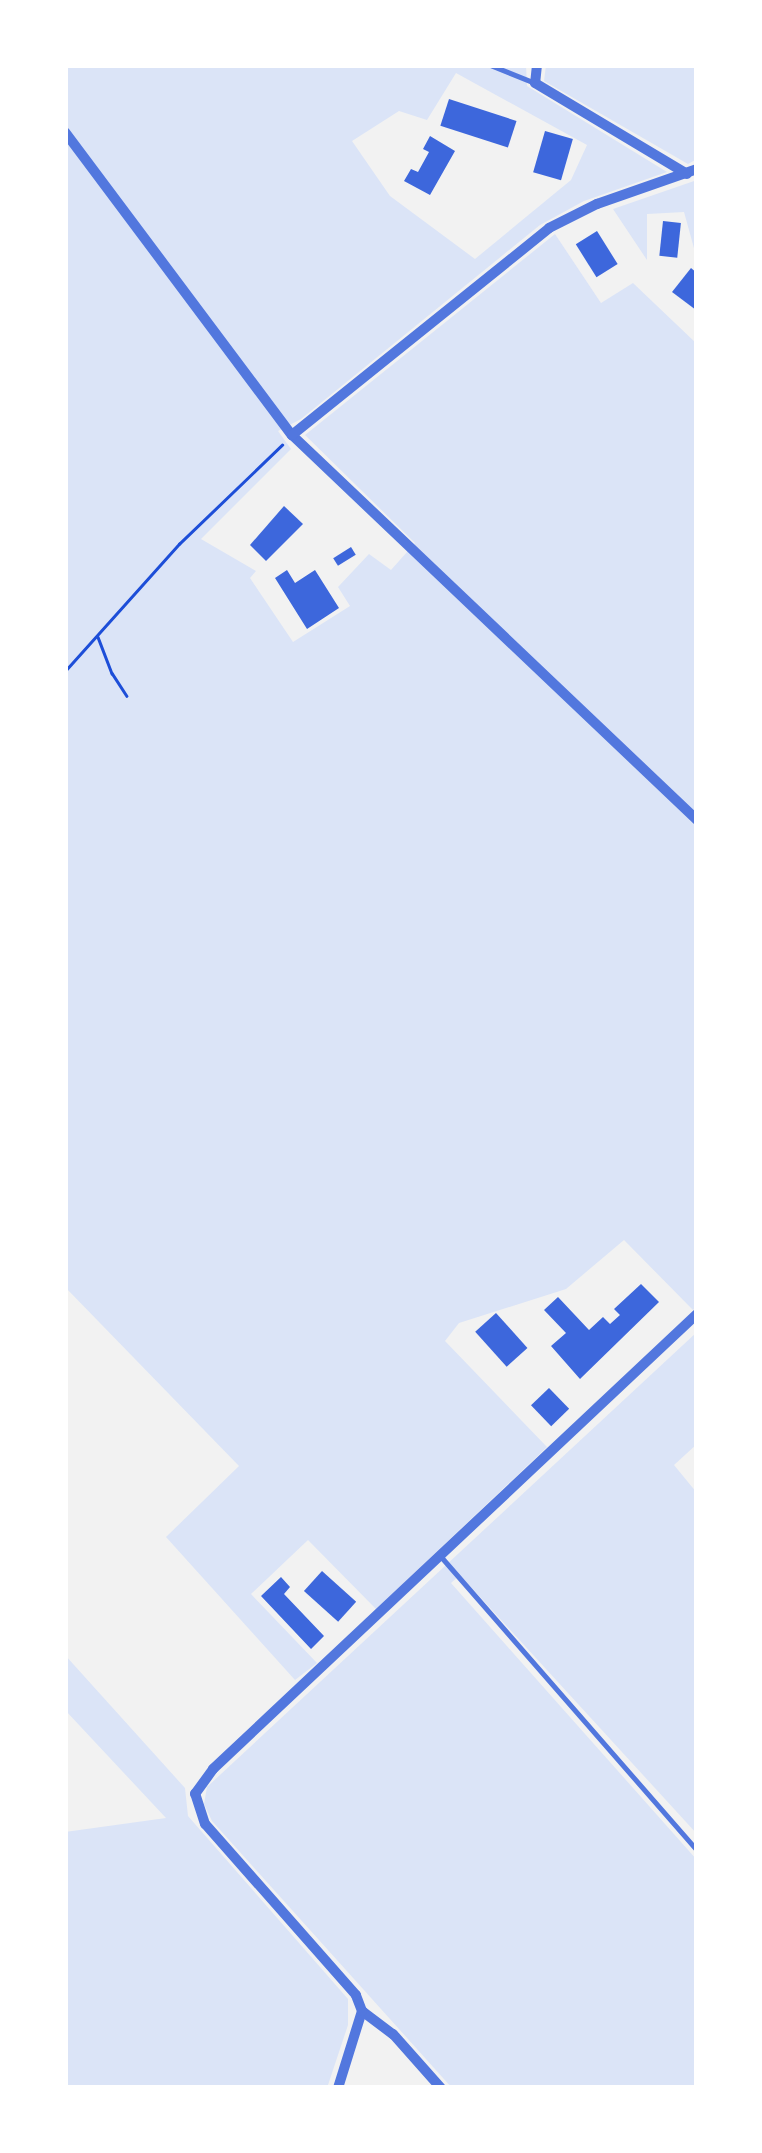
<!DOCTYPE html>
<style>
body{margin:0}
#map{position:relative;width:762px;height:2153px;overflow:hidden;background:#f2f2f2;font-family:Ubuntu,sans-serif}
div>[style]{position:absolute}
.green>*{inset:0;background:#dbe4f7}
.building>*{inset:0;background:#3d67dc;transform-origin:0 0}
.path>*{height:2.5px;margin:-1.25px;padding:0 1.25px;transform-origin:1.25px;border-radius:1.25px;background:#1d4ed8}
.service>*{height:5px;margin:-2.5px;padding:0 2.5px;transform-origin:2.5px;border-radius:2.5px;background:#5277de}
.minor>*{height:10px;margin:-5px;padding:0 5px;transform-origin:5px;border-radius:5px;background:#5277de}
span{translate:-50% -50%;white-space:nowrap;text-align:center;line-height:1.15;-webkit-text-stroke:8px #fff;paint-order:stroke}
.frame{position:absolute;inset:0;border:68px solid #fff;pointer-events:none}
</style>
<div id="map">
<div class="green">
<div style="clip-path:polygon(evenodd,65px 65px,526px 65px,527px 86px,667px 172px,584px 201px,540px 225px,301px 419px,278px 431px,291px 449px,201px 539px,256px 571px,250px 578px,293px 642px,350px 606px,338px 587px,369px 554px,391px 570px,415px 543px,305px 435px,555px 234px,601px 303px,633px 283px,697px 344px,697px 1306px,693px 1310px,624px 1240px,566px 1289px,459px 1323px,445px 1341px,547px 1447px,376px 1609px,308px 1540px,251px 1594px,317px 1663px,295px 1680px,166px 1537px,239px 1466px,65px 1287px,65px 65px,456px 73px,587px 145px,571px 180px,475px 259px,390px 196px,352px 141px,399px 111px,427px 120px,456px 73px)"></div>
<div style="clip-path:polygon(546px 65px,697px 65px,697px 159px,688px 164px,544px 81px)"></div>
<div style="clip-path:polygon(697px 180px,697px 259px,684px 212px,647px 214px,647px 260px,613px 209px)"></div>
<div style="clip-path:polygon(697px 1332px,697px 1444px,674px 1465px,697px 1493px,697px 1834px,460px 1575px,451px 1583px,697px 1860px,697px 2083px,691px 2088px,452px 2088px,212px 1821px,204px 1804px,207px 1787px)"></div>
<div style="clip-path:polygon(65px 1655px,185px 1788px,188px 1816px,348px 1999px,348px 2025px,327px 2088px,65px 2088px,65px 1832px,166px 1818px,65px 1710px)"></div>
</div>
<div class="building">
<div style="left:449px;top:99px;width:71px;height:28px;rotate:18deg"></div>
<div style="left:545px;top:131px;width:29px;height:43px;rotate:16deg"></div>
<div style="clip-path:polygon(430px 136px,455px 151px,430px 195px,404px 181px,411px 169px,418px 172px,429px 152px,423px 149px)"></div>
<div style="left:663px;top:221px;width:18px;height:35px;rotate:6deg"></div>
<div style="left:597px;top:231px;width:39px;height:25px;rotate:58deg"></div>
<div style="clip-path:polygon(691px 268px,697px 273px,696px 310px,672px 292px)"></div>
<div style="clip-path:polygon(284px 506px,303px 524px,266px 561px,250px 545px)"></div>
<div style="left:351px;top:547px;width:9px;height:21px;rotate:58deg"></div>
<div style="clip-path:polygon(287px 570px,295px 583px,315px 570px,339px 608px,307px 629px,275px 578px)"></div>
<div style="clip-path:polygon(641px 1284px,659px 1302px,580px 1379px,551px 1346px,566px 1333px,544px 1310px,558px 1297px,589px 1330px,603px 1317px,610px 1324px,620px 1315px,614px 1309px)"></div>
<div style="left:496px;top:1313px;width:47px;height:28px;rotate:48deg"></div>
<div style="left:549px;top:1388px;width:29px;height:25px;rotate:46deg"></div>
<div style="left:322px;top:1571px;width:46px;height:27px;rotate:42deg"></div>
<div style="clip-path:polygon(281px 1577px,290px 1587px,284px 1594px,324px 1636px,311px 1649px,261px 1596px)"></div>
</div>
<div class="path">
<div style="left:98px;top:637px;width:39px;rotate:69deg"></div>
<div style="left:112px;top:673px;width:27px;rotate:57deg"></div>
<div style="left:65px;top:671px;width:171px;rotate:-48.1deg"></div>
<div style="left:179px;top:544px;width:143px;rotate:-43.9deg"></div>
</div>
<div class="service">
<div style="left:490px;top:65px;width:48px;rotate:21.8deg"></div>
<div style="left:442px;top:1558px;width:388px;rotate:48.9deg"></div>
</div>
<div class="minor">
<div style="left:537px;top:65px;width:18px;rotate:96deg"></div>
<div style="left:535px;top:83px;width:177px;rotate:30.9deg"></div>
<div style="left:65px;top:132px;width:379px;rotate:53.2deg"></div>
<div style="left:292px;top:435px;width:559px;rotate:43.55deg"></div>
<div style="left:292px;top:435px;width:330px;rotate:-38.8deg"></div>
<div style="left:549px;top:228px;width:54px;rotate:-26.6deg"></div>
<div style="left:597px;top:204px;width:106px;rotate:-19.3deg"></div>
<div style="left:362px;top:2011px;width:39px;rotate:37deg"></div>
<div style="left:393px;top:2034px;width:72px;rotate:48.4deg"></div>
<div style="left:338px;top:2088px;width:81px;rotate:-72.7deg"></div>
<div style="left:362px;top:2011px;width:17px;rotate:-111deg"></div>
<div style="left:356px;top:1995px;width:228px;rotate:-131.4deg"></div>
<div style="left:205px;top:1824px;width:32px;rotate:-108deg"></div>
<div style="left:195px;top:1794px;width:31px;rotate:-54deg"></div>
<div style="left:213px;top:1769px;width:664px;rotate:-43.23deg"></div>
</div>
<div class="frame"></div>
</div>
